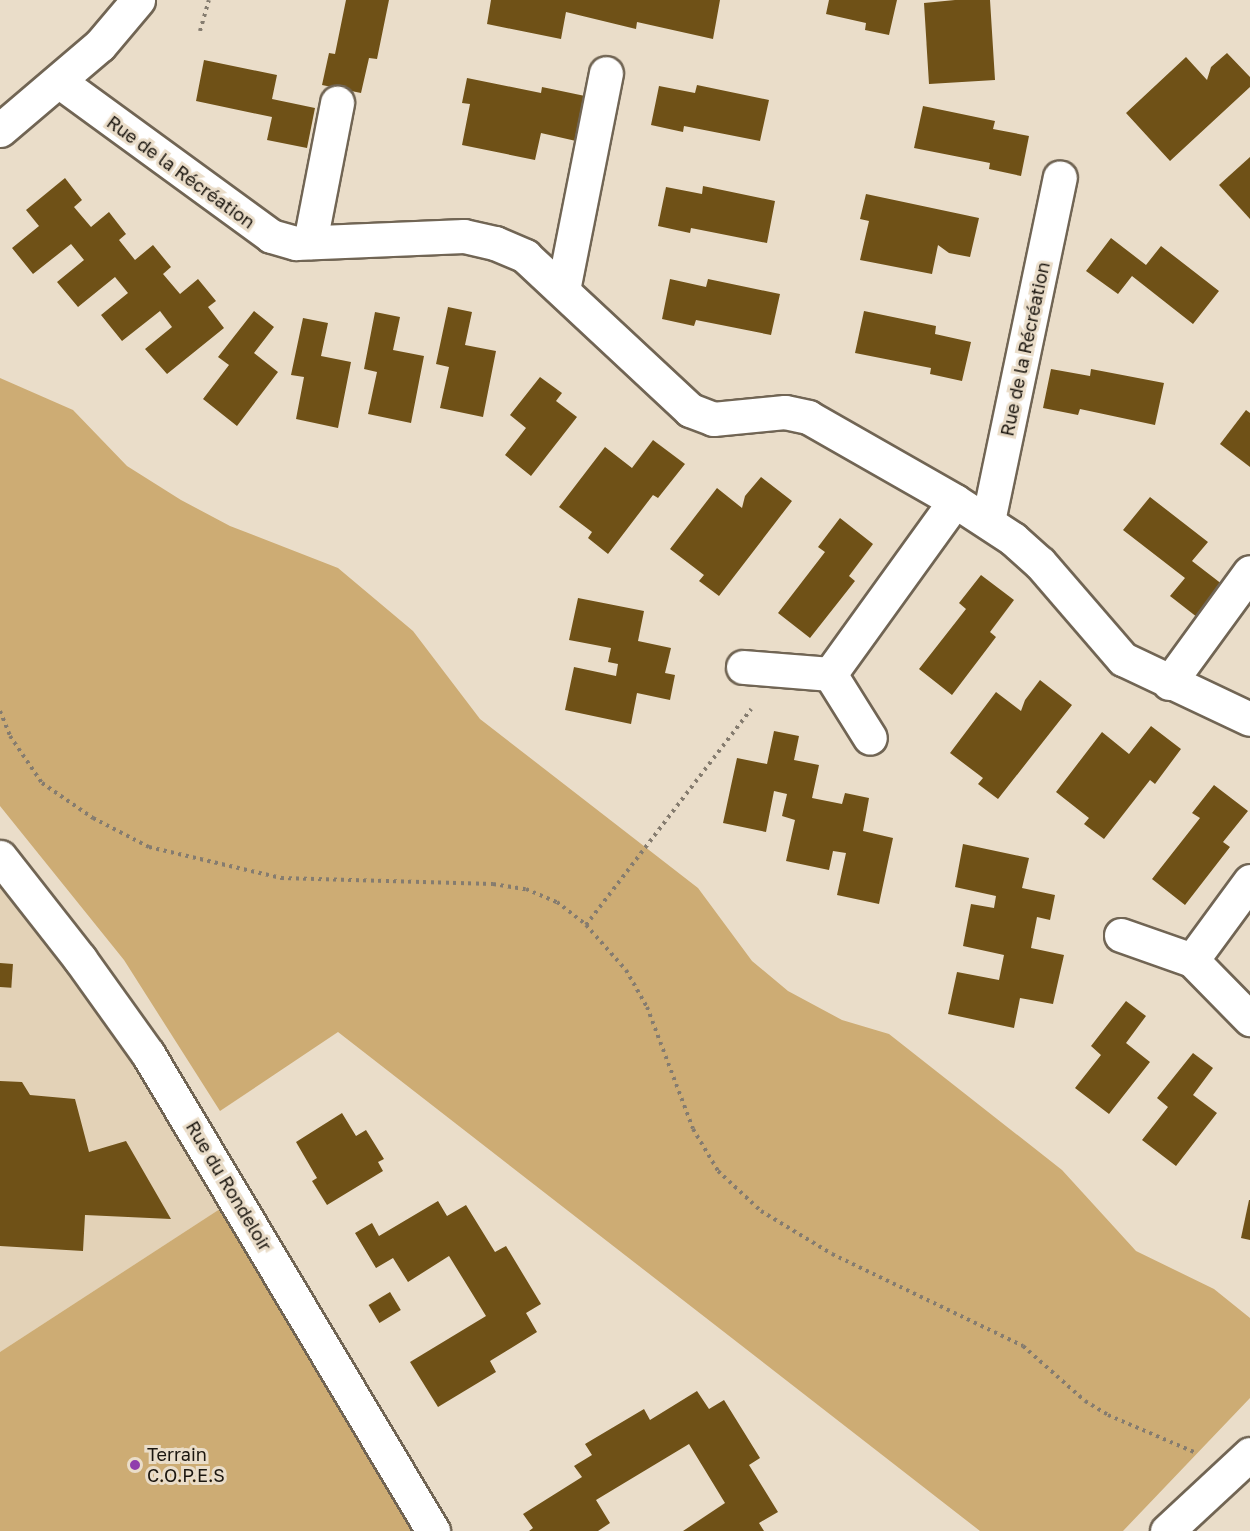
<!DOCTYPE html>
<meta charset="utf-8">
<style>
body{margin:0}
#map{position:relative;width:1250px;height:1531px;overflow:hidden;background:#eaddc9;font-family:"Golos Text",sans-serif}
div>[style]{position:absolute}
.built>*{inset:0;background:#e3d2b7}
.green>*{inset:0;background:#cdac74}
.building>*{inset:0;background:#6f5117;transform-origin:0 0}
.path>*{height:4px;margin-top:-2px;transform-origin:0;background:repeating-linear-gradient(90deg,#857c6f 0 3px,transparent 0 7.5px)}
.roads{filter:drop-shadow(2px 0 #716554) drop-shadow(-2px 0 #716554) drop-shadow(0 2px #716554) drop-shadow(0 -2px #716554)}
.minor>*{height:33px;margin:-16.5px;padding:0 16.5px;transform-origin:16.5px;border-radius:16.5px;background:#fff}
.dots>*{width:16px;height:16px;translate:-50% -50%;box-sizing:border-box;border:3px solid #eaddc9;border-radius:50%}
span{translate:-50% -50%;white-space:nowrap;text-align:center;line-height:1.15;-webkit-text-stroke:6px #eaddc9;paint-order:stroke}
.street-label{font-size:18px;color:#1b160f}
.poi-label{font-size:18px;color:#1b160f}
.left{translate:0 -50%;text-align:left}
</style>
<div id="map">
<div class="built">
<div style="clip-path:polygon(0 883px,61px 957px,226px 1205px,0 1352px)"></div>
</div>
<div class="green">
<div style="clip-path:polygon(0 378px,73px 410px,127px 466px,181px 500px,230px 526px,338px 568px,413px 631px,480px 719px,698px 888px,752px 961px,788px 991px,842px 1020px,889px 1034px,1062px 1170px,1136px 1251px,1214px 1289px,1250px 1318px,1250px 1398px,1123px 1531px,980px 1531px,338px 1032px,220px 1111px,124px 960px,0 806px)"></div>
<div style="clip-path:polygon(226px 1205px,443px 1531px,0 1531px,0 1352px)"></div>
</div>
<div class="building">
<div style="clip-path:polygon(346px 0,389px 0,377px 59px,369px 58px,361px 93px,322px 85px,329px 53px,335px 54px)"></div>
<div style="clip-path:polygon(491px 0,720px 0,713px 39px,637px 22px,636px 29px,566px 12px,561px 39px,487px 24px)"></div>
<div style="clip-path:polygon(829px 0,897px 0,889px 35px,865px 30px,866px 23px,826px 14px)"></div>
<div style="clip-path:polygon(955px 0,990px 0,995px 80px,929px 84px,924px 3px)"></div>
<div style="clip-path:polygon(1227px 53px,1250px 77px,1250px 87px,1170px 161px,1126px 113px,1186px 57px,1207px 80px,1211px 67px)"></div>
<div style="clip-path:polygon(204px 60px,277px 75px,272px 99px,315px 108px,307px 148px,267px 140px,272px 117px,196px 101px)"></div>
<div style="clip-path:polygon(467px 78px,541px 93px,542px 87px,585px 96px,576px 141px,541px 133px,535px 160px,462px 145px,470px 104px,462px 103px)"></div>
<div style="clip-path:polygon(697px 85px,769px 100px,760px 141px,684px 126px,683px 132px,651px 125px,659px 86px,695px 93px)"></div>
<div style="clip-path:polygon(923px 106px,995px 121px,993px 129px,1029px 136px,1021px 176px,989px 169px,990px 163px,914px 148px)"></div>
<div style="clip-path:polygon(1250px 157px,1250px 219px,1219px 185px)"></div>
<div style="clip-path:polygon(65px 178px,82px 200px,74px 207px,91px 227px,109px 212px,126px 234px,119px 240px,135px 260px,153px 245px,171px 267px,163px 274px,180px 294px,198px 279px,216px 301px,208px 307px,224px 328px,167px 374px,145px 349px,172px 327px,160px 311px,122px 341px,101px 315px,128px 293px,115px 277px,78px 307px,57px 282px,84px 260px,71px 244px,33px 274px,12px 248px,39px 226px,26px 210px)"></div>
<div style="clip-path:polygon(703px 186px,775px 201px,767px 243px,691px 228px,690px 233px,658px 226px,666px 187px,702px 194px)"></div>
<div style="clip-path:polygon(866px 194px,979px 218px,970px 257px,949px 253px,938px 245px,932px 274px,860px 260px,869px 221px,860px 219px)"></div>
<div style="clip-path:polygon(1111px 238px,1146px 265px,1161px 246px,1219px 291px,1193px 324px,1132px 276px,1118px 294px,1086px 271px)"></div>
<div style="clip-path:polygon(670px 279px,706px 287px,708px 279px,780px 294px,771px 335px,696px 320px,694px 326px,662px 319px)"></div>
<div style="clip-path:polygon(448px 307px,472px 312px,465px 345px,496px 351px,483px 417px,440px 408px,449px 367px,436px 364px)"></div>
<div style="clip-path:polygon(254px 311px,274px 327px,254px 353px,278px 372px,237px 426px,203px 399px,229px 365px,218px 357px)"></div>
<div style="clip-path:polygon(864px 311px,936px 326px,935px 334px,971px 342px,962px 381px,930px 374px,931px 368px,855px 353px)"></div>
<div style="clip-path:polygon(375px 312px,400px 317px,393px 350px,424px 356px,411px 423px,368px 414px,377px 372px,364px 369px)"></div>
<div style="clip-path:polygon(303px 318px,328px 323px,321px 356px,351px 362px,338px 428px,296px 419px,304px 377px,291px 375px)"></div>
<div style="clip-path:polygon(1051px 369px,1090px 376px,1091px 369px,1164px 383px,1155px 425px,1080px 409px,1078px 415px,1043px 408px)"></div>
<div style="clip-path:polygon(540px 377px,562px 393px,556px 401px,577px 417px,531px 476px,505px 455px,526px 428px,510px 415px)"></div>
<div style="clip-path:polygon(1246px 410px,1250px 413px,1250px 467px,1220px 444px)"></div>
<div style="clip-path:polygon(653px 440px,685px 464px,658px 498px,653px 495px,608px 554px,588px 538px,592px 532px,559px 507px,605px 447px,632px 468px)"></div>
<div style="clip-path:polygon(761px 477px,792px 501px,719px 596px,699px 581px,704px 575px,670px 549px,717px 488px,742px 508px,745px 496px)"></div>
<div style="clip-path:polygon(1150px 497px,1208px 542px,1192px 561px,1227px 588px,1202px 621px,1170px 596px,1185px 578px,1123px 530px)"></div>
<div style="clip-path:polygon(840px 518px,873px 544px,849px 576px,855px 581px,810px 638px,778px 613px,825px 552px,818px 547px)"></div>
<div style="clip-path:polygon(981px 575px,1014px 600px,990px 632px,996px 637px,952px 695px,919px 669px,966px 609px,959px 603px)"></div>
<div style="clip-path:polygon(578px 598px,644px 611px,638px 641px,671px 648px,665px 673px,675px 675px,670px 700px,637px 693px,631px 724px,565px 710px,574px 667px,616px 676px,618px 664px,608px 662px,611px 648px,569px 640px)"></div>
<div style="clip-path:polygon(1040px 680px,1072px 705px,998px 799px,978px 784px,983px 778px,950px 753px,996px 692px,1021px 711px,1025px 700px)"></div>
<div style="clip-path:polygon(1151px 726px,1181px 749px,1155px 784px,1150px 780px,1104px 839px,1084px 824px,1089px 818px,1056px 792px,1102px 732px,1129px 754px)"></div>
<div style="clip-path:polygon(774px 731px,799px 736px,794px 760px,819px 765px,812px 798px,842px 804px,845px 793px,869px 798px,863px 831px,893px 838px,879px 904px,837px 895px,846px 853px,833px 851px,829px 870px,786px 861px,795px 820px,782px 816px,787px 794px,774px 791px,766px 832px,723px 823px,737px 758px,767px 764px)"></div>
<div style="clip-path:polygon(1214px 785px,1248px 811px,1223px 842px,1230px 847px,1185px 905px,1152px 879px,1200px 818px,1192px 813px)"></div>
<div style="clip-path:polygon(963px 844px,1029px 858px,1022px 888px,1055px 895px,1050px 920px,1037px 917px,1031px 948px,1064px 955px,1053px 1004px,1020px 998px,1014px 1028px,948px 1014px,957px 972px,999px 980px,1004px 955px,963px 946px,971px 904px,994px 908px,996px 896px,955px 887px)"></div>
<div style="left:0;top:963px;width:13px;height:24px;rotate:4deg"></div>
<div style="clip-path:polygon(1126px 1001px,1146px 1016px,1126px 1043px,1150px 1062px,1109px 1114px,1075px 1088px,1101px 1055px,1091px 1046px)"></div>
<div style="clip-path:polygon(1193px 1053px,1213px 1068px,1193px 1095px,1217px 1113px,1176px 1166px,1142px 1140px,1168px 1107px,1157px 1098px)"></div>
<div style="clip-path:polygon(0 1081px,22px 1082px,30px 1095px,75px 1099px,89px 1152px,126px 1141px,171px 1219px,85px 1215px,83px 1251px,0 1246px)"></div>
<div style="clip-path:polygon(342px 1113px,356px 1136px,366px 1130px,384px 1159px,378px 1162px,383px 1171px,327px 1205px,312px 1181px,317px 1178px,296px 1142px)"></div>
<div style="clip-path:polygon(1249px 1200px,1250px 1200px,1250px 1240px,1241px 1238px)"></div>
<div style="clip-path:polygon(438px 1201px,447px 1216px,466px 1205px,495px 1252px,506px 1246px,541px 1304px,526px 1313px,537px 1332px,490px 1361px,496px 1372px,438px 1407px,410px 1362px,486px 1316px,449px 1256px,408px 1282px,393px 1258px,376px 1268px,355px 1233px,372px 1223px,379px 1236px)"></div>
<div style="left:390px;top:1292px;width:21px;height:25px;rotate:59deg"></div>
<div style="clip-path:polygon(697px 1391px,709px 1409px,724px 1400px,760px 1458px,749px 1465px,778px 1512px,759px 1523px,764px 1531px,683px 1531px,725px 1503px,689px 1444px,596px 1500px,610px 1523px,598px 1531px,529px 1531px,533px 1528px,523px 1514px,582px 1477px,574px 1466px,592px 1455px,585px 1444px,644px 1409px,650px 1420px)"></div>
</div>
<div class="path">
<div style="left:200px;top:31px;width:32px;rotate:-74deg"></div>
<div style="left:0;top:711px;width:27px;rotate:68deg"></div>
<div style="left:10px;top:736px;width:57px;rotate:55.8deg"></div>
<div style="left:42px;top:783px;width:62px;rotate:34.5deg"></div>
<div style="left:93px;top:818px;width:63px;rotate:27.4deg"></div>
<div style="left:149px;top:847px;width:136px;rotate:13.2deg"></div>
<div style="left:281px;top:878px;width:212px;rotate:1.6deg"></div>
<div style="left:493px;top:884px;width:33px;rotate:9deg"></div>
<div style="left:526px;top:889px;width:34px;rotate:23deg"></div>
<div style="left:557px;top:902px;width:37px;rotate:38deg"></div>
<div style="left:586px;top:925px;width:60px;rotate:48.4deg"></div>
<div style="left:626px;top:970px;width:43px;rotate:60.4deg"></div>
<div style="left:647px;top:1007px;width:130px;rotate:69.3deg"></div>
<div style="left:693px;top:1129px;width:49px;rotate:59.2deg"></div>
<div style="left:718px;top:1171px;width:59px;rotate:42.9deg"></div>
<div style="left:761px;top:1211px;width:83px;rotate:31.2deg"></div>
<div style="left:832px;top:1254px;width:212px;rotate:25.7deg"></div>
<div style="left:1023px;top:1346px;width:83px;rotate:41.6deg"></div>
<div style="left:1085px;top:1401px;width:27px;rotate:31deg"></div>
<div style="left:1108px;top:1415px;width:94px;rotate:23.3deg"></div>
<div style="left:586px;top:925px;width:272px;rotate:-52.6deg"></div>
</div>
<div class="roads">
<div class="minor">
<div style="left:60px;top:82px;width:261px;rotate:36.1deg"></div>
<div style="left:271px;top:236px;width:26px;rotate:16deg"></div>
<div style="left:296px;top:243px;width:168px;rotate:-2.4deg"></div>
<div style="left:464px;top:236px;width:32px;rotate:13deg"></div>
<div style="left:495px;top:243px;width:33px;rotate:23deg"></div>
<div style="left:525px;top:256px;width:226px;rotate:43deg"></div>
<div style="left:690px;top:410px;width:25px;rotate:21deg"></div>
<div style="left:713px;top:419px;width:72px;rotate:-5.6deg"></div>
<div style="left:785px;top:412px;width:24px;rotate:12deg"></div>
<div style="left:808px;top:417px;width:169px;rotate:29.7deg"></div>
<div style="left:955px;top:501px;width:69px;rotate:33.2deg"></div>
<div style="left:1013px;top:539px;width:36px;rotate:42deg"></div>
<div style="left:1040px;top:563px;width:127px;rotate:49.2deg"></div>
<div style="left:1123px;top:659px;width:140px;rotate:25.3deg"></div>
<div style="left:0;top:130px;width:131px;rotate:-40.4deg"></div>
<div style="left:100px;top:45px;width:59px;rotate:-49.8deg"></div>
<div style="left:310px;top:242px;width:142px;rotate:-79deg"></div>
<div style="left:563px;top:290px;width:221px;rotate:-78.8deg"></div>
<div style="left:988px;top:521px;width:351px;rotate:-78.2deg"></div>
<div style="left:743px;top:667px;width:87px;rotate:4.6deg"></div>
<div style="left:830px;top:674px;width:213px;rotate:-54.2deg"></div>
<div style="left:830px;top:674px;width:75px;rotate:58deg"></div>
<div style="left:1169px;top:683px;width:137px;rotate:-53.9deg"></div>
<div style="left:0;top:857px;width:130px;rotate:51.9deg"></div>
<div style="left:80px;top:959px;width:117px;rotate:54.4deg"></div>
<div style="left:148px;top:1054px;width:556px;rotate:59.14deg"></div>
<div style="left:1121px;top:935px;width:75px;rotate:19.4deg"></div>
<div style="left:1192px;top:960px;width:98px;rotate:-53.7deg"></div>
<div style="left:1192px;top:960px;width:83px;rotate:45.5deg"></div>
<div style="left:1167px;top:1531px;width:113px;rotate:-42.9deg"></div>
</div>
</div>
<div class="dots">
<div style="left:135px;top:1465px;background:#903eac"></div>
</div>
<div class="street-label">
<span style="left:181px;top:172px;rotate:36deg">Rue de la Récréation</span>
<span style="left:1025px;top:349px;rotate:-78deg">Rue de la Récréation</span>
<span style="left:229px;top:1186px;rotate:59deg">Rue du Rondeloir</span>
</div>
<div class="poi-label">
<span class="left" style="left:147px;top:1465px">Terrain<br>C.O.P.E.S</span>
</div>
</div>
